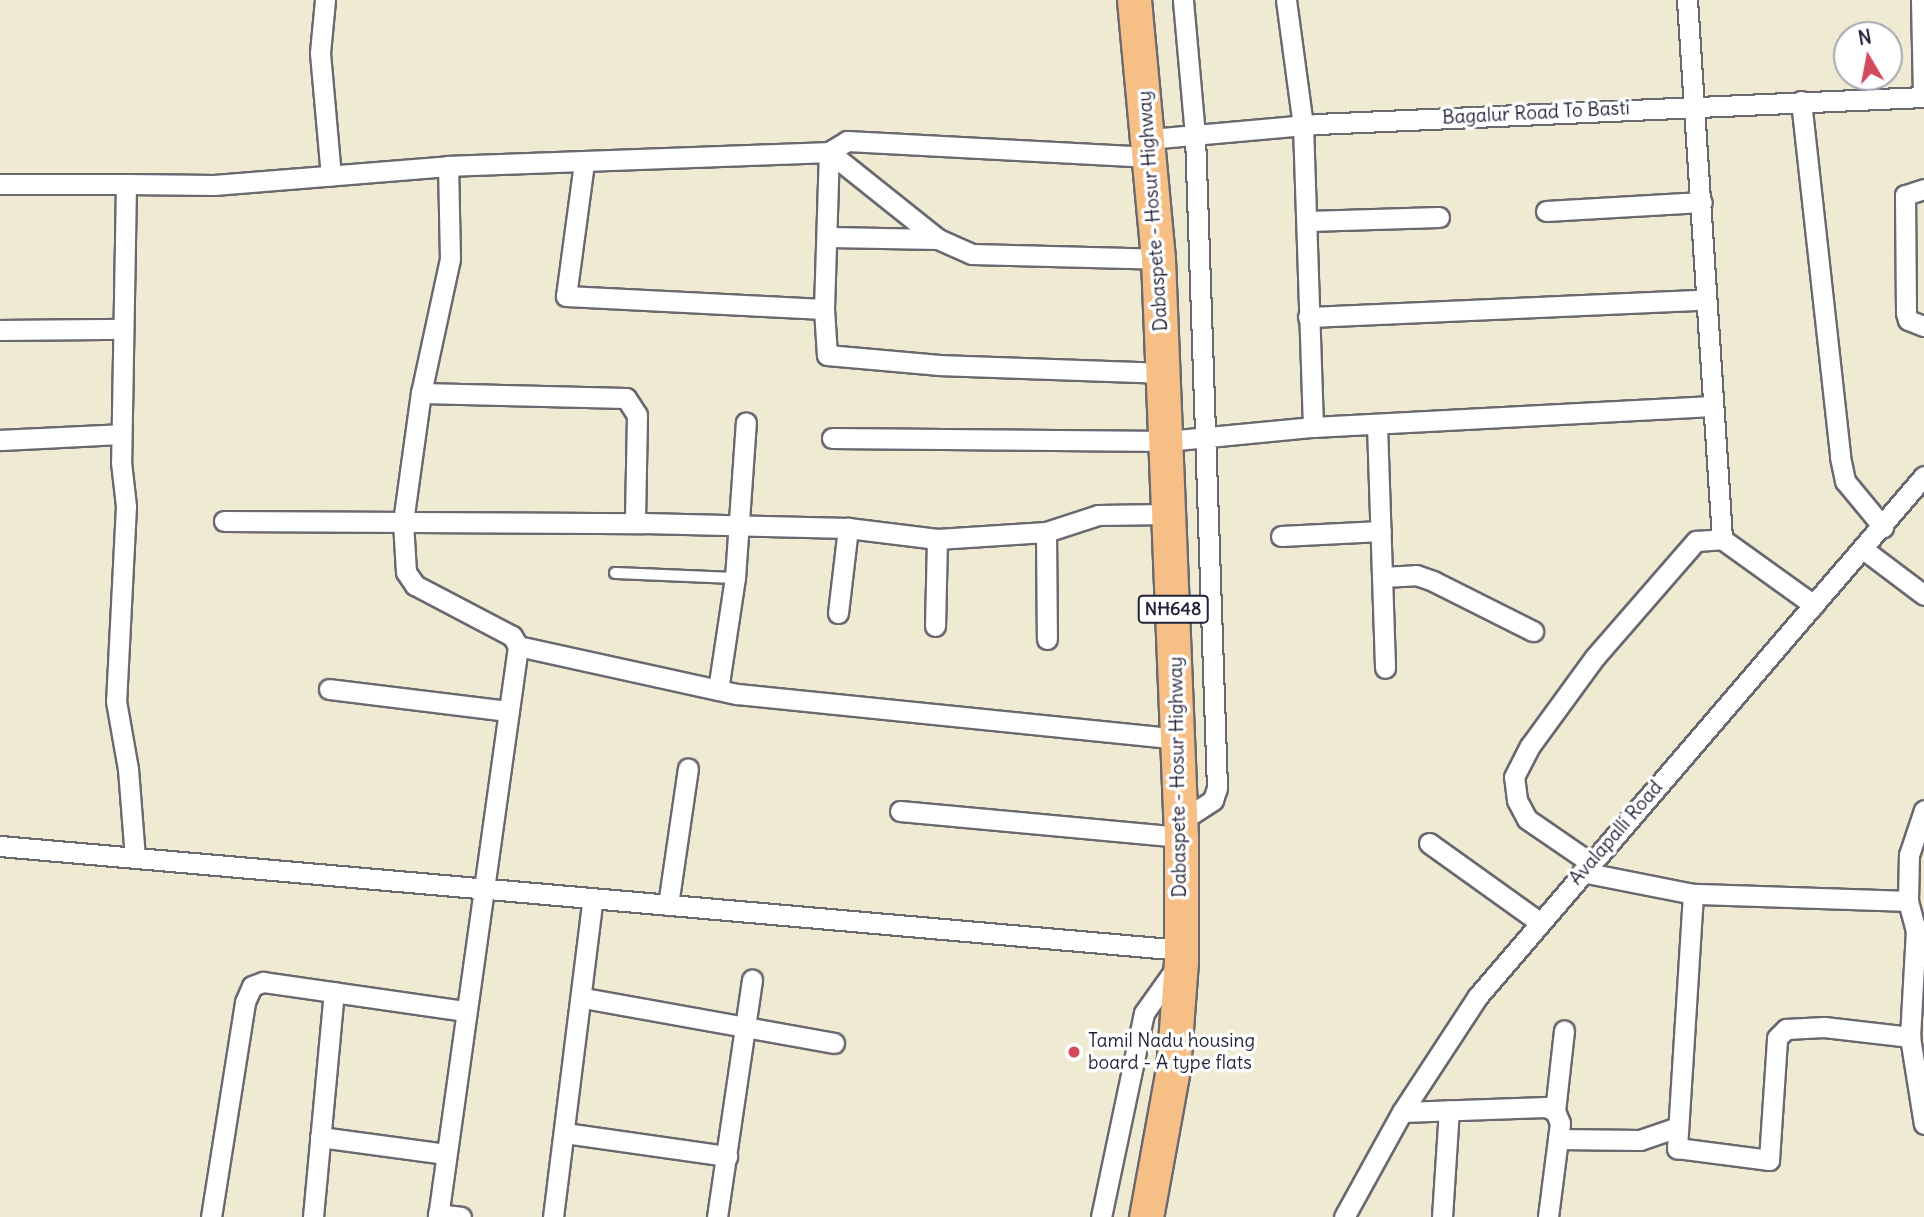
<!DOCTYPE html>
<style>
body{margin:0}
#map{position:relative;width:1924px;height:1217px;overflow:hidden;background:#efead2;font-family:Delius,sans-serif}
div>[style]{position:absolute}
.roads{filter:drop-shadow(2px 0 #6a6870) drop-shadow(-2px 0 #6a6870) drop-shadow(0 2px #6a6870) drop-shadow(0 -2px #6a6870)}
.lane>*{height:10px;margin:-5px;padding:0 5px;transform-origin:5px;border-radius:5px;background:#fff}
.street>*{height:19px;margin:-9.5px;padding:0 9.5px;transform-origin:9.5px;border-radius:9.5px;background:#fff}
.highway>*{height:33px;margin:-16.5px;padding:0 16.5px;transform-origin:16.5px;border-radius:16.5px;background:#f5bf86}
.dots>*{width:19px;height:19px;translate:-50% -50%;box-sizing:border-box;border:4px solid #fff;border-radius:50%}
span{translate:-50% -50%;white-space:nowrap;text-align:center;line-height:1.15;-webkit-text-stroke:7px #fff;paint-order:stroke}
.shield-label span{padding:2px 5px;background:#fff;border:2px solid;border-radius:5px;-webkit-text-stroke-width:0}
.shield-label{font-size:18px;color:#22223b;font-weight:700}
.street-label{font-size:19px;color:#22223b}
.poi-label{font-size:19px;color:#22223b}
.left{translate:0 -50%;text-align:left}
.north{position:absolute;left:1833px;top:21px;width:70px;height:70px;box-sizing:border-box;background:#fff;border:2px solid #a7a7b1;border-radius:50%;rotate:350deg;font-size:19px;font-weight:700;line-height:28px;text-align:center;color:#22223b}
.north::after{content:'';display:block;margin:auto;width:24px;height:32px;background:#d1495b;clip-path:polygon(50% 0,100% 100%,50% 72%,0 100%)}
</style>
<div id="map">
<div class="roads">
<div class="lane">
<div style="left:615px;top:573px;width:120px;rotate:2.4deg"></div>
</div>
<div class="street">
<div style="left:325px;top:0;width:53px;rotate:95.4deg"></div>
<div style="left:320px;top:53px;width:123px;rotate:84.9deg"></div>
<div style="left:1286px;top:0;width:126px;rotate:82.3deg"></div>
<div style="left:1303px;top:125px;width:302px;rotate:88.1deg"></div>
<div style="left:1687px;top:0;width:540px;rotate:86.28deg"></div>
<div style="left:1722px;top:539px;width:113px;rotate:35.7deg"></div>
<div style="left:1921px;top:0;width:96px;rotate:88.8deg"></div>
<div style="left:1801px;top:101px;width:358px;rotate:83.7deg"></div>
<div style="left:1840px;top:457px;width:25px;rotate:78deg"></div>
<div style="left:1845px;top:481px;width:60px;rotate:50.4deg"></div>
<div style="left:1149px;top:139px;width:169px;rotate:-5.1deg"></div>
<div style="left:1317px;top:124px;width:608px;rotate:-2.55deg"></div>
<div style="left:584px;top:163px;width:134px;rotate:97.7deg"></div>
<div style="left:566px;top:296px;width:258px;rotate:2.9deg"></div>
<div style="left:824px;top:309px;width:46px;rotate:86.3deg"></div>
<div style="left:827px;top:355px;width:113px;rotate:5.1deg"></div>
<div style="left:940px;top:365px;width:224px;rotate:2deg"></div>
<div style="left:0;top:184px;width:126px"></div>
<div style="left:126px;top:184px;width:278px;rotate:91deg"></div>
<div style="left:121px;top:462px;width:44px;rotate:83.5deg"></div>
<div style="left:126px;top:506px;width:195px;rotate:92.9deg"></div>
<div style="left:116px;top:701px;width:69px;rotate:80deg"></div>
<div style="left:128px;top:769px;width:89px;rotate:85.5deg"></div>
<div style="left:126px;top:184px;width:88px;rotate:0.7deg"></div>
<div style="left:214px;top:185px;width:235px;rotate:-4.6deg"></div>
<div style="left:448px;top:166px;width:381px;rotate:-2.1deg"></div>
<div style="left:829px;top:152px;width:139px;rotate:38.6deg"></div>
<div style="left:938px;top:239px;width:37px;rotate:24deg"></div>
<div style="left:972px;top:254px;width:186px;rotate:1.5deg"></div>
<div style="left:1924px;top:189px;width:20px;rotate:162deg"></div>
<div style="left:1905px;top:195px;width:118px;rotate:89.5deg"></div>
<div style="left:1906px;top:313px;width:7px;rotate:74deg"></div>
<div style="left:1908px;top:320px;width:17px;rotate:21deg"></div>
<div style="left:1546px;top:211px;width:156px;rotate:-3.3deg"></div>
<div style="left:1308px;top:221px;width:131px;rotate:-1.7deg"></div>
<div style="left:829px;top:237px;width:109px;rotate:1.1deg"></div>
<div style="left:824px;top:309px;width:157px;rotate:-88.2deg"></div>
<div style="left:829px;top:152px;width:21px;rotate:-31deg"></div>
<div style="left:847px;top:141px;width:304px;rotate:3deg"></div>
<div style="left:1308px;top:317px;width:396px;rotate:-2.5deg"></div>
<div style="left:0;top:330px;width:121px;rotate:-0.5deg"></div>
<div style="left:421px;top:393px;width:205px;rotate:1.4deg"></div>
<div style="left:626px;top:398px;width:20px;rotate:57deg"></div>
<div style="left:637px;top:415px;width:108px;rotate:91.1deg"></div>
<div style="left:1377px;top:425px;width:243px;rotate:88.1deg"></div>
<div style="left:832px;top:438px;width:335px;rotate:0.5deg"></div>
<div style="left:1167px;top:441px;width:147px;rotate:-5.5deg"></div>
<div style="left:1313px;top:427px;width:400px;rotate:-3deg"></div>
<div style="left:0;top:440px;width:121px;rotate:-2.8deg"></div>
<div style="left:224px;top:521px;width:420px;rotate:0.3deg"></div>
<div style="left:644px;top:523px;width:204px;rotate:1.4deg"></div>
<div style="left:848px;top:528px;width:90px;rotate:7deg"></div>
<div style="left:937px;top:539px;width:87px;rotate:91.3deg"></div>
<div style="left:1046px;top:532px;width:107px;rotate:89.5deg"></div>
<div style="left:1281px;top:536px;width:100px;rotate:-2.9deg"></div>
<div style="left:937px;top:539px;width:109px;rotate:-3.7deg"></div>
<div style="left:1046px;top:532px;width:55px;rotate:-18.1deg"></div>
<div style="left:1098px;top:515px;width:71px;rotate:-0.8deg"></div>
<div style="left:1863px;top:549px;width:76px;rotate:37deg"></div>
<div style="left:1382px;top:577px;width:34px;rotate:-3deg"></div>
<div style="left:1416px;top:575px;width:18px;rotate:19deg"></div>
<div style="left:1433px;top:581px;width:112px;rotate:26.6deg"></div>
<div style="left:838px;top:613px;width:86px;rotate:-83.3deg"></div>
<div style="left:518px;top:646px;width:224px;rotate:12.4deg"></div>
<div style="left:737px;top:694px;width:443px;rotate:5.8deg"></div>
<div style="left:329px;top:689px;width:181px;rotate:7deg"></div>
<div style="left:718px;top:690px;width:113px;rotate:-81.4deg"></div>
<div style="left:735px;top:578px;width:156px;rotate:-86deg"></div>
<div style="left:900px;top:811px;width:282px;rotate:5.3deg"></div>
<div style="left:1181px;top:821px;width:38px;rotate:-33deg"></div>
<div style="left:1213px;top:800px;width:13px;rotate:-72deg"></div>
<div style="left:1217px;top:788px;width:653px;rotate:-91.93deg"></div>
<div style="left:1195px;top:135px;width:136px;rotate:-95.1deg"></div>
<div style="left:1429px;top:843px;width:134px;rotate:35.6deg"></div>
<div style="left:0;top:846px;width:1186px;rotate:5.03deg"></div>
<div style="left:1591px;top:863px;width:78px;rotate:-145.5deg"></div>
<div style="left:1527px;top:819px;width:21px;rotate:-118deg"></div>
<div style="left:1517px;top:800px;width:23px;rotate:-97deg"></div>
<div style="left:1514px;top:777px;width:35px;rotate:-63deg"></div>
<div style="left:1530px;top:746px;width:110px;rotate:-53.9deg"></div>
<div style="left:1595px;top:657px;width:154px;rotate:-49deg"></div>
<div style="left:1696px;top:541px;width:26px;rotate:-4deg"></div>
<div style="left:1582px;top:872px;width:113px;rotate:11.2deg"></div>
<div style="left:1908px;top:901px;width:46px;rotate:-88.8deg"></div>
<div style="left:1909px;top:855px;width:47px;rotate:-71.6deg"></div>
<div style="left:668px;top:905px;width:138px;rotate:-81.7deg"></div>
<div style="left:584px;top:998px;width:254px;rotate:10.2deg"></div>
<div style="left:1910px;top:1037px;width:106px;rotate:-86.8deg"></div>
<div style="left:1916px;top:931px;width:31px;rotate:-105deg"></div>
<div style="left:1908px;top:901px;width:215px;rotate:-178.1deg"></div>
<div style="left:1693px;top:894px;width:255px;rotate:93.6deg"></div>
<div style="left:1677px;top:1148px;width:93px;rotate:7.4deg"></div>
<div style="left:1769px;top:1160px;width:122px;rotate:-86.2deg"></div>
<div style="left:1777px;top:1038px;width:13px;rotate:-45deg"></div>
<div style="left:1786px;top:1029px;width:38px;rotate:-3deg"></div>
<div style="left:1824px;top:1027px;width:87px;rotate:6.6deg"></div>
<div style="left:1910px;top:1037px;width:88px;rotate:80.9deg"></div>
<div style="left:1555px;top:1111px;width:81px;rotate:-83.6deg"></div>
<div style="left:1402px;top:1112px;width:144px;rotate:-2deg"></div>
<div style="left:1546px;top:1107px;width:10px;rotate:24deg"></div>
<div style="left:1555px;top:1111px;width:13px;rotate:67deg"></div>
<div style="left:1560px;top:1123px;width:95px;rotate:97.3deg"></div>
<div style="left:565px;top:1133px;width:164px;rotate:8.1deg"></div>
<div style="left:320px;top:1137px;width:127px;rotate:7.7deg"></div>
<div style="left:1558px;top:1139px;width:82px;rotate:0.7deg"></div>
<div style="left:1640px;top:1140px;width:40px;rotate:-18.9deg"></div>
<div style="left:438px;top:1214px;width:23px;rotate:7deg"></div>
<div style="left:211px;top:1217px;width:218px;rotate:-81deg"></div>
<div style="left:245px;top:1002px;width:17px;rotate:-66deg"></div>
<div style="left:252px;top:986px;width:12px;rotate:-20deg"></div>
<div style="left:263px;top:982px;width:204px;rotate:8.2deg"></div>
<div style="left:313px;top:1217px;width:226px;rotate:-84.7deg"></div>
<div style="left:438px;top:1217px;width:577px;rotate:-82.02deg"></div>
<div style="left:518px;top:646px;width:12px;rotate:-121deg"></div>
<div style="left:512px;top:636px;width:110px;rotate:-152.3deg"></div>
<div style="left:415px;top:585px;width:16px;rotate:-125deg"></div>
<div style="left:406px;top:572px;width:50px;rotate:-93.4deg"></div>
<div style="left:403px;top:522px;width:130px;rotate:-82.1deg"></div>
<div style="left:421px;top:393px;width:137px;rotate:-77.8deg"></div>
<div style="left:450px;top:259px;width:93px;rotate:-91.2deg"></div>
<div style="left:553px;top:1217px;width:321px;rotate:-82.9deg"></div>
<div style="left:717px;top:1217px;width:240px;rotate:-81.6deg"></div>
<div style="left:1101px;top:1217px;width:208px;rotate:-78.1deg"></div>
<div style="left:1144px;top:1013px;width:55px;rotate:-54.6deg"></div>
<div style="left:1344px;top:1217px;width:120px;rotate:-61.1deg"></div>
<div style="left:1402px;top:1112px;width:139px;rotate:-56.8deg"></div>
<div style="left:1478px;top:996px;width:685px;rotate:-49.38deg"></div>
<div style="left:1442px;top:1217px;width:107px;rotate:-86.3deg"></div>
</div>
<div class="highway">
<div style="left:1134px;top:0;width:260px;rotate:84.7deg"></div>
<div style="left:1158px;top:259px;width:578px;rotate:87.72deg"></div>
<div style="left:1181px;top:837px;width:124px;rotate:90deg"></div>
<div style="left:1181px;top:961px;width:108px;rotate:94.2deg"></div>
<div style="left:1173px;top:1069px;width:150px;rotate:100.3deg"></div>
</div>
</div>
<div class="dots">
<div style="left:1074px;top:1052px;background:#d1495b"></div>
</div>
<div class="shield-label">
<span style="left:1173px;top:609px">NH648</span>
</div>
<div class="street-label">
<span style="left:1536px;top:113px;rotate:-3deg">Bagalur Road To Basti</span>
<span style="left:1153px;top:211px;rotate:-94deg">Dabaspete - Hosur Highway</span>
<span style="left:1178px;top:777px;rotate:-91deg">Dabaspete - Hosur Highway</span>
<span style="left:1616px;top:833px;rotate:-49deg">Avalapalli Road</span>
</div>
<div class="poi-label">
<span class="left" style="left:1088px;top:1052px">Tamil Nadu housing<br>board - A type flats</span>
</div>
<div class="north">N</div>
</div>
